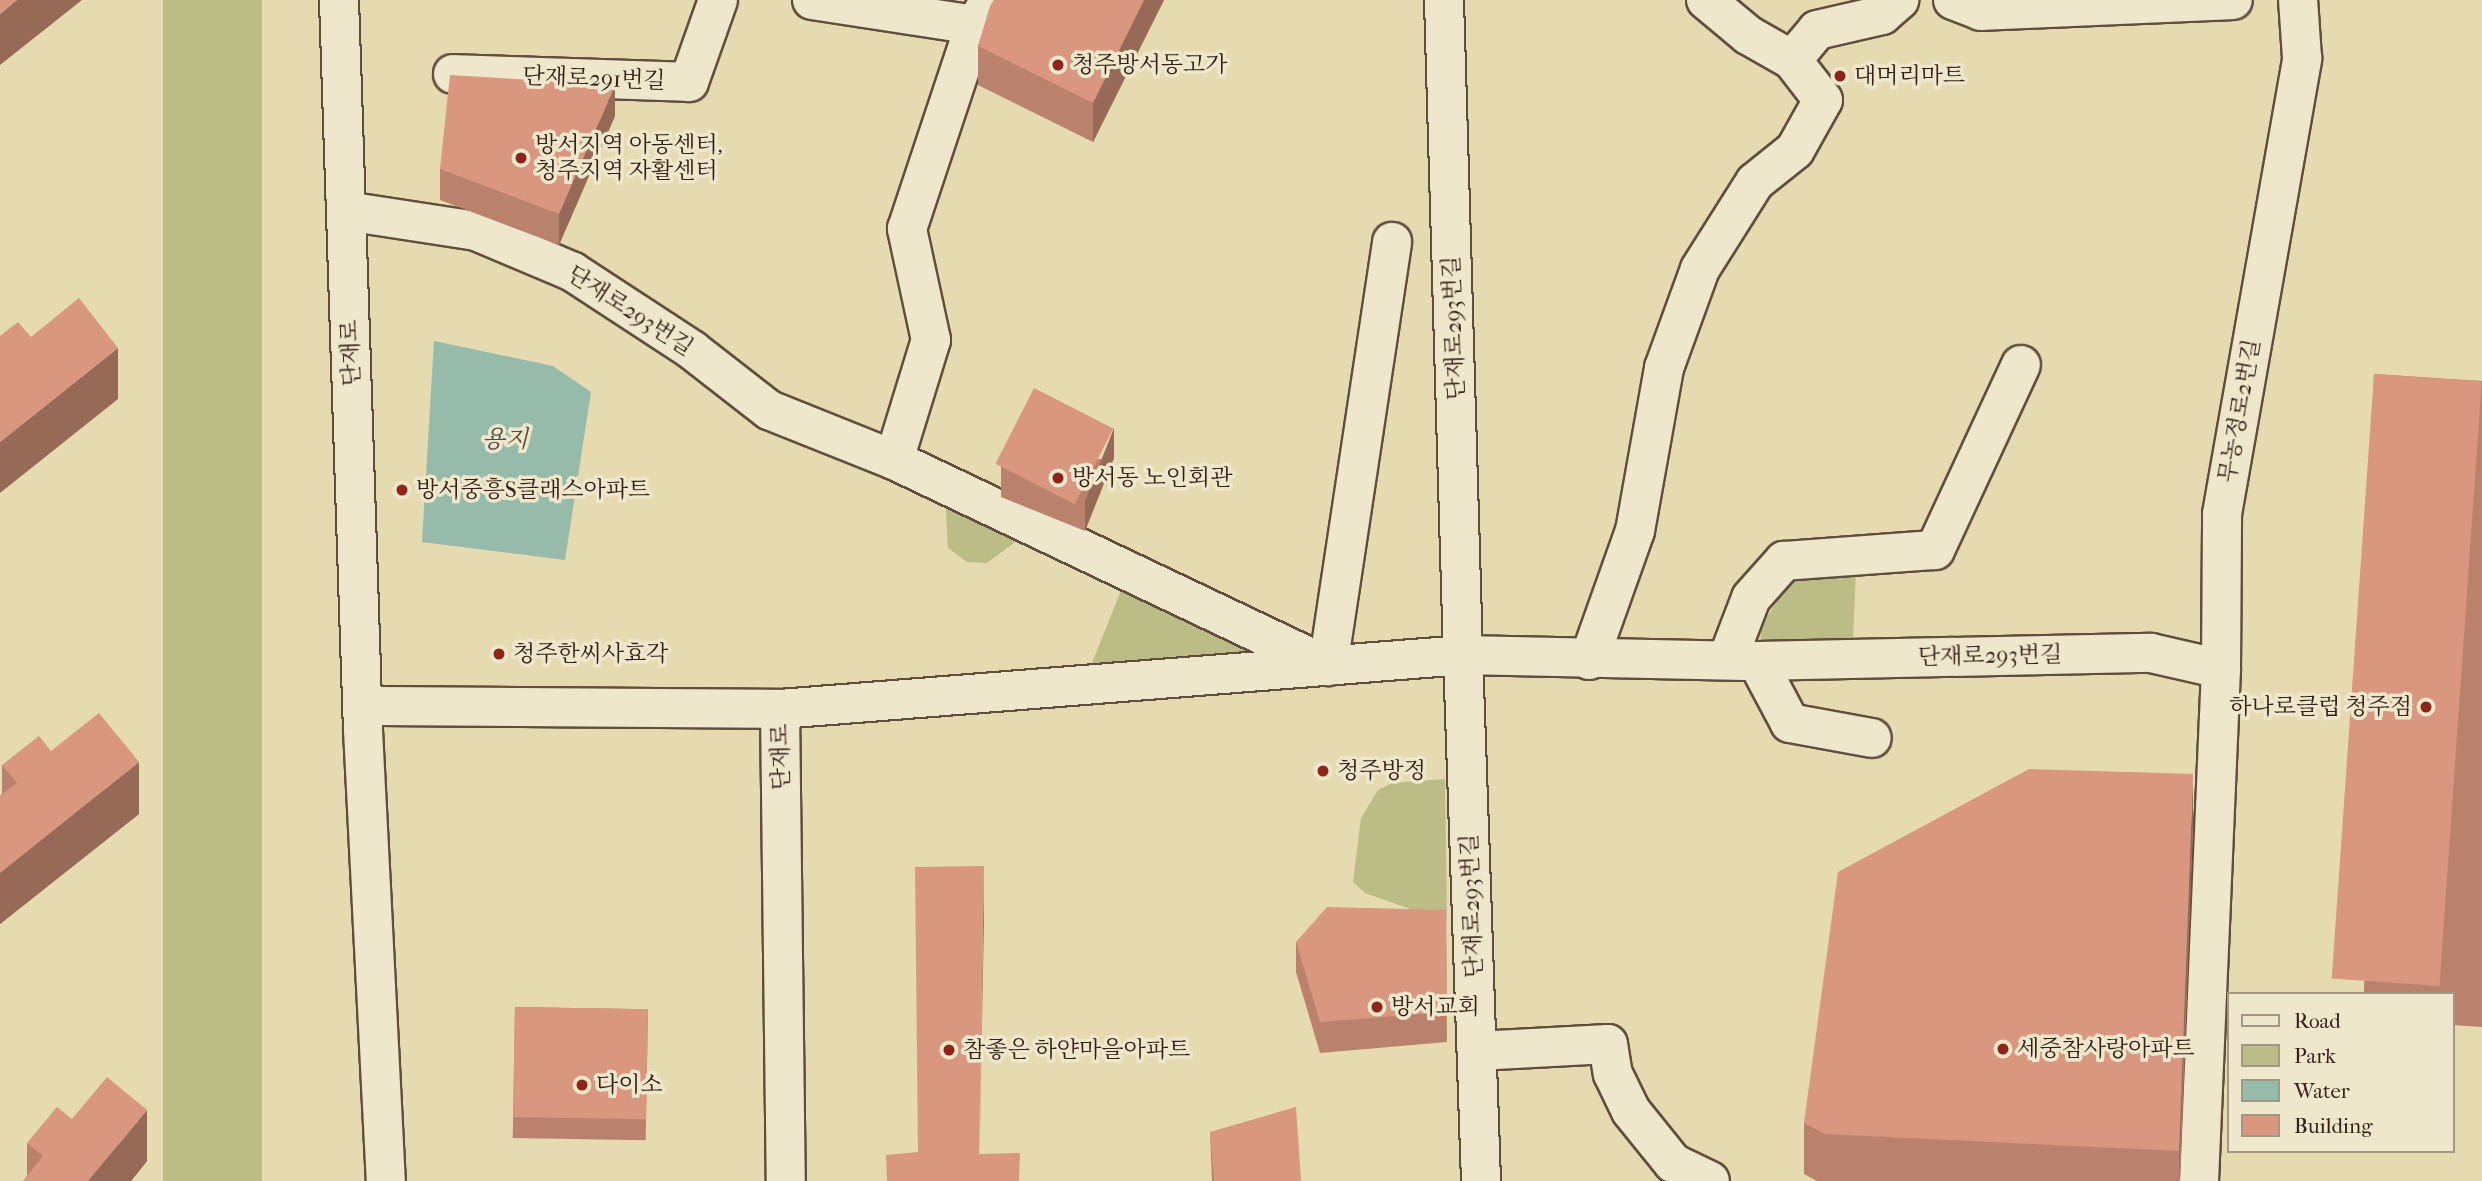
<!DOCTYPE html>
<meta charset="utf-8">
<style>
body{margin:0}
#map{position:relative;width:2482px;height:1181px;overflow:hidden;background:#e5dab0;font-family:"IM FELL French Canon","Noto Serif KR",serif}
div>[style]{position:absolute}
.green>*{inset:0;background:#bcbd86;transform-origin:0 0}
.water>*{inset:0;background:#96bbab}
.roads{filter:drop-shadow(2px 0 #614e3e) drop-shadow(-2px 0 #614e3e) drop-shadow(0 2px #614e3e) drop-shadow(0 -2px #614e3e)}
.minor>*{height:38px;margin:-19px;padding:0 19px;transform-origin:19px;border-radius:19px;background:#eee7cc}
.wall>*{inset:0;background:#ba826c;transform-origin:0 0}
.shaded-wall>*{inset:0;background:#976a58}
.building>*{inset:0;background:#d8977e;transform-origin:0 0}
.dots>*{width:19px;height:19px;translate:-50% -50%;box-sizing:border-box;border:4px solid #eee7cc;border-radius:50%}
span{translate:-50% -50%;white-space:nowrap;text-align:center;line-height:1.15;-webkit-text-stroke:7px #eee7cc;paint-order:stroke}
.poi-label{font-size:23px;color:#352018}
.left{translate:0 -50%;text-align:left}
.right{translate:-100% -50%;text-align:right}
.street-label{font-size:23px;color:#352018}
.water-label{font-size:24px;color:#524e44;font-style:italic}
.legend{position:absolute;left:2227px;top:992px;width:228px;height:161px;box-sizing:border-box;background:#eee7cc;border:2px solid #a49784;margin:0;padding:9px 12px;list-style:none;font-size:21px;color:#352018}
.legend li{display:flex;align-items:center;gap:14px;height:35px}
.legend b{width:35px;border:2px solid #a49784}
</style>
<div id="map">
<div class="green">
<div style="left:163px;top:0;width:99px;height:1181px"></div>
<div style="clip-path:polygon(945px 496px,954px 504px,1015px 542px,987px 563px,967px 562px,948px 548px)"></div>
<div style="clip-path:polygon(1856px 569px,1853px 641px,1762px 650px,1760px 627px,1797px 572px)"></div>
<div style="clip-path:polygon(1122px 588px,1285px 656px,1090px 668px)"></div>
<div style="clip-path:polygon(1445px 779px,1447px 922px,1365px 893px,1353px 882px,1361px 818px,1378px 790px,1392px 783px)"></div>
</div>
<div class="water">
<div style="clip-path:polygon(434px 341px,553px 366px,591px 392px,565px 560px,422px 542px)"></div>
</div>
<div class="roads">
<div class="minor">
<div style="left:339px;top:0;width:730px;rotate:88.12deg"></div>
<div style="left:363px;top:730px;width:452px;rotate:87.1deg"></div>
<div style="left:812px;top:0;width:165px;rotate:8.7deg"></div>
<div style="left:975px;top:25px;width:29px;rotate:-59deg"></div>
<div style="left:1444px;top:0;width:655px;rotate:88.34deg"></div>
<div style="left:1463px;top:655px;width:294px;rotate:1.2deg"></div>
<div style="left:1757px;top:661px;width:394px;rotate:-1.2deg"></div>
<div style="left:2151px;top:653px;width:72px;rotate:12.9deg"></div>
<div style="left:1706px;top:0;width:55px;rotate:39.8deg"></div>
<div style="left:1748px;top:35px;width:51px;rotate:29.6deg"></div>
<div style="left:1792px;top:60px;width:39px;rotate:-50deg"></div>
<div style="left:1817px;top:30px;width:67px;rotate:-13deg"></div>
<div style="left:1882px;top:15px;width:23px;rotate:-41deg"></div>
<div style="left:1953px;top:0;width:30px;rotate:21deg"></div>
<div style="left:1981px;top:11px;width:252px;rotate:-2.5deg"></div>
<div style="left:453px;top:74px;width:236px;rotate:1.9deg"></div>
<div style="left:689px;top:82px;width:87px;rotate:-70.5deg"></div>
<div style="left:346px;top:211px;width:132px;rotate:8.7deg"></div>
<div style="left:476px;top:231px;width:105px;rotate:22.9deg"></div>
<div style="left:573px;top:272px;width:142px;rotate:33.2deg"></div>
<div style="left:692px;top:350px;width:98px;rotate:37.9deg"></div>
<div style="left:769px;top:410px;width:135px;rotate:21.8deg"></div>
<div style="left:894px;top:460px;width:480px;rotate:25.4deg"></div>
<div style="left:1328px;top:666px;width:429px;rotate:-81.4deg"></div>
<div style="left:894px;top:460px;width:126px;rotate:-72.9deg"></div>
<div style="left:931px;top:340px;width:114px;rotate:-102.2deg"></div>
<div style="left:907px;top:229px;width:215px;rotate:-71.6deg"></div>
<div style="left:1728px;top:658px;width:64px;rotate:-69deg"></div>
<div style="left:1751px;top:598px;width:50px;rotate:-48.3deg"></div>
<div style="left:1784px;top:561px;width:151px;rotate:-4.2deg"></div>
<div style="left:1935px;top:550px;width:204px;rotate:-65.1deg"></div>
<div style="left:1589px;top:660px;width:137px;rotate:-70.4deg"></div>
<div style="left:1635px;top:531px;width:166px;rotate:-79.9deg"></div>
<div style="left:1664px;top:368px;width:105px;rotate:-70deg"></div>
<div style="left:1700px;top:269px;width:103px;rotate:-57.7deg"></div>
<div style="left:1755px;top:182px;width:51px;rotate:-38.7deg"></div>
<div style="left:1795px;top:150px;width:57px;rotate:-60.8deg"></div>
<div style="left:1823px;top:100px;width:51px;rotate:-127.8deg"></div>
<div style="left:1757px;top:661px;width:70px;rotate:62deg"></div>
<div style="left:1790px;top:723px;width:83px;rotate:10.4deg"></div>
<div style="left:362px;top:706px;width:418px;rotate:0.4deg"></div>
<div style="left:780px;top:709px;width:685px;rotate:-4.52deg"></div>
<div style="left:1463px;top:655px;width:526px;rotate:88.04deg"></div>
<div style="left:780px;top:709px;width:472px;rotate:89.3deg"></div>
<div style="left:1477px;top:1051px;width:131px;rotate:-3.1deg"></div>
<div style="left:1608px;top:1044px;width:30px;rotate:81deg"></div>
<div style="left:1613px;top:1074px;width:41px;rotate:64.1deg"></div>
<div style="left:1631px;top:1111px;width:67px;rotate:51.1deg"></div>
<div style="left:1673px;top:1163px;width:41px;rotate:25.9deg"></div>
<div style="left:2199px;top:1181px;width:512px;rotate:-87.54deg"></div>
<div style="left:2221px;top:669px;width:155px;rotate:-89.6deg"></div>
<div style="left:2222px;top:514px;width:463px;rotate:-80deg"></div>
<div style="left:2302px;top:58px;width:58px;rotate:-93.9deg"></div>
</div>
</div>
<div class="wall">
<div style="clip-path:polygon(994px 0,1164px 0,1093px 142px,978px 85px,978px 46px)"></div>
<div style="clip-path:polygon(615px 116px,559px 245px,440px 200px,440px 169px)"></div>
<div style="clip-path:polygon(2374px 374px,2482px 381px,2482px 1027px,2452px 1025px,2452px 994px,2364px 994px)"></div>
<div style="clip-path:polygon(1114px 458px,1085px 531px,1001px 497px,1001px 466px)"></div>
<div style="clip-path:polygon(51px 751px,139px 814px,0 924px,0 796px,2px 794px,2px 765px)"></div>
<div style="clip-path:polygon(2193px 825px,2180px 1181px,1817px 1181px,1804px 1174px,1804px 1123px)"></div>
<div style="clip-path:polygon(1446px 910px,1447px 1042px,1320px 1053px,1296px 972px,1296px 942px)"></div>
<div style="left:515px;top:1007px;width:133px;height:131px;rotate:1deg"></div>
<div style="clip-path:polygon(72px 1119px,147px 1161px,131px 1181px,23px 1181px,27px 1176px,27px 1143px)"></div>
<div style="clip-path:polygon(1210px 1132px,1301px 1181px,1212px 1181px)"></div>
</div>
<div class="shaded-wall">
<div style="clip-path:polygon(17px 0,82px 0,0 65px,0 14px)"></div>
<div style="clip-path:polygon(1144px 0,1164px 0,1093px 142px,1093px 103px)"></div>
<div style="clip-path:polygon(615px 85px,615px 116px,559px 245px,559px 214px)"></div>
<div style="clip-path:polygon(118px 348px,118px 399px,0 493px,0 442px)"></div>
<div style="clip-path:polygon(1114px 428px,1114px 458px,1085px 531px,1085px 501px)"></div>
<div style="clip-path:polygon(139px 762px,139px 814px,0 924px,0 873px)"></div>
<div style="clip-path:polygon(2193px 774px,2193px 825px,2179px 1181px,2179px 1151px)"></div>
<div style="clip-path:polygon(984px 866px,984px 918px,979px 1181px)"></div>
<div style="clip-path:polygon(147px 1110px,147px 1161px,131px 1181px,88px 1181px)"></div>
</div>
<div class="building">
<div style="clip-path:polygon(0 0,17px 0,0 14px)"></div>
<div style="clip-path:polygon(994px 0,1144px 0,1093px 103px,978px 46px,990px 6px)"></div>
<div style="clip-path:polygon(450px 75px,615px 85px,559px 214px,440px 169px)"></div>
<div style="clip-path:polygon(79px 298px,118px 348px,0 442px,0 336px,18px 322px,31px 337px)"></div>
<div style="left:2374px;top:374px;width:108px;height:606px;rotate:4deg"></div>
<div style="left:1034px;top:388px;width:89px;height:85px;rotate:27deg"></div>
<div style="clip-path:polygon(99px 713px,139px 762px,0 873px,0 796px,17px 783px,2px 765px,39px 736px,51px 751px)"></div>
<div style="clip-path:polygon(2029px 769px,2193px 774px,2179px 1151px,1825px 1134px,1804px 1123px,1838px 872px)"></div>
<div style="clip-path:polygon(984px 866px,979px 1154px,1020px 1153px,1019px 1181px,887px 1181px,886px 1155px,918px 1152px,915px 867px)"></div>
<div style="clip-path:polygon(1327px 907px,1446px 910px,1447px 1012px,1320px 1022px,1296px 942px)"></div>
<div style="left:515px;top:1007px;width:133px;height:110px;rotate:1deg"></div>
<div style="clip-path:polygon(107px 1077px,147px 1110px,88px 1181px,23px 1181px,43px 1156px,27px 1143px,57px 1107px,72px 1119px)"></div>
<div style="clip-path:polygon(1296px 1107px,1301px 1181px,1214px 1181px,1210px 1132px)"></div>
</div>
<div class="dots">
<div style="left:1058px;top:65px;background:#8f2418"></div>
<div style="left:1840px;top:76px;background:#8f2418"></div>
<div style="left:521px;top:158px;background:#8f2418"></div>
<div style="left:1058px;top:478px;background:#8f2418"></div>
<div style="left:402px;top:490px;background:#8f2418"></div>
<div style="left:499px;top:654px;background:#8f2418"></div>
<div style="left:2426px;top:707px;background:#8f2418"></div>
<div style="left:1323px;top:771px;background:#8f2418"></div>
<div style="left:1377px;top:1007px;background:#8f2418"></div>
<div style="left:2003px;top:1049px;background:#8f2418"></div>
<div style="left:949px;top:1050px;background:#8f2418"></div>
<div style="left:582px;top:1085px;background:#8f2418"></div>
</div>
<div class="poi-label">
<span class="left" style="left:1072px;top:65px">청주방서동고가</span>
<span class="left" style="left:1854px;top:76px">대머리마트</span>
<span class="left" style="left:535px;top:158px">방서지역 아동센터,<br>청주지역 자활센터</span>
<span class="left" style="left:1072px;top:478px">방서동 노인회관</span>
<span class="left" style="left:416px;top:490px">방서중흥S클래스아파트</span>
<span class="left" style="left:513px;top:654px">청주한씨사효각</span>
<span class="right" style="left:2412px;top:707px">하나로클럽 청주점</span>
<span class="left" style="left:1337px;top:771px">청주방정</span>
<span class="left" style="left:1391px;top:1007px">방서교회</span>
<span class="left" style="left:2017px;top:1049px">세중참사랑아파트</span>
<span class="left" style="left:963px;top:1050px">참좋은 하얀마을아파트</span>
<span class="left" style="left:596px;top:1085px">다이소</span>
</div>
<div class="street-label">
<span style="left:594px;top:79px;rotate:2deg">단재로291번길</span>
<span style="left:630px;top:311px;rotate:33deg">단재로293번길</span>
<span style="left:1454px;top:328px;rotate:-92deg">단재로293번길</span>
<span style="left:351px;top:353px;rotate:-92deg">단재로</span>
<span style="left:2240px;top:411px;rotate:-80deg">무농정로2번길</span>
<span style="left:1990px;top:656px;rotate:-1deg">단재로293번길</span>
<span style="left:781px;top:757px;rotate:-91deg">단재로</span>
<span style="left:1472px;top:906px;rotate:-92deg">단재로293번길</span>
</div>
<div class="water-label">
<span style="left:505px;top:440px">용지</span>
</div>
<ul class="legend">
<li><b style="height:9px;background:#eee7cc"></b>Road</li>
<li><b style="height:19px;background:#bcbd86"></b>Park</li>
<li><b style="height:19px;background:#96bbab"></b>Water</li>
<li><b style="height:19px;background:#d8977e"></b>Building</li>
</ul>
</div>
